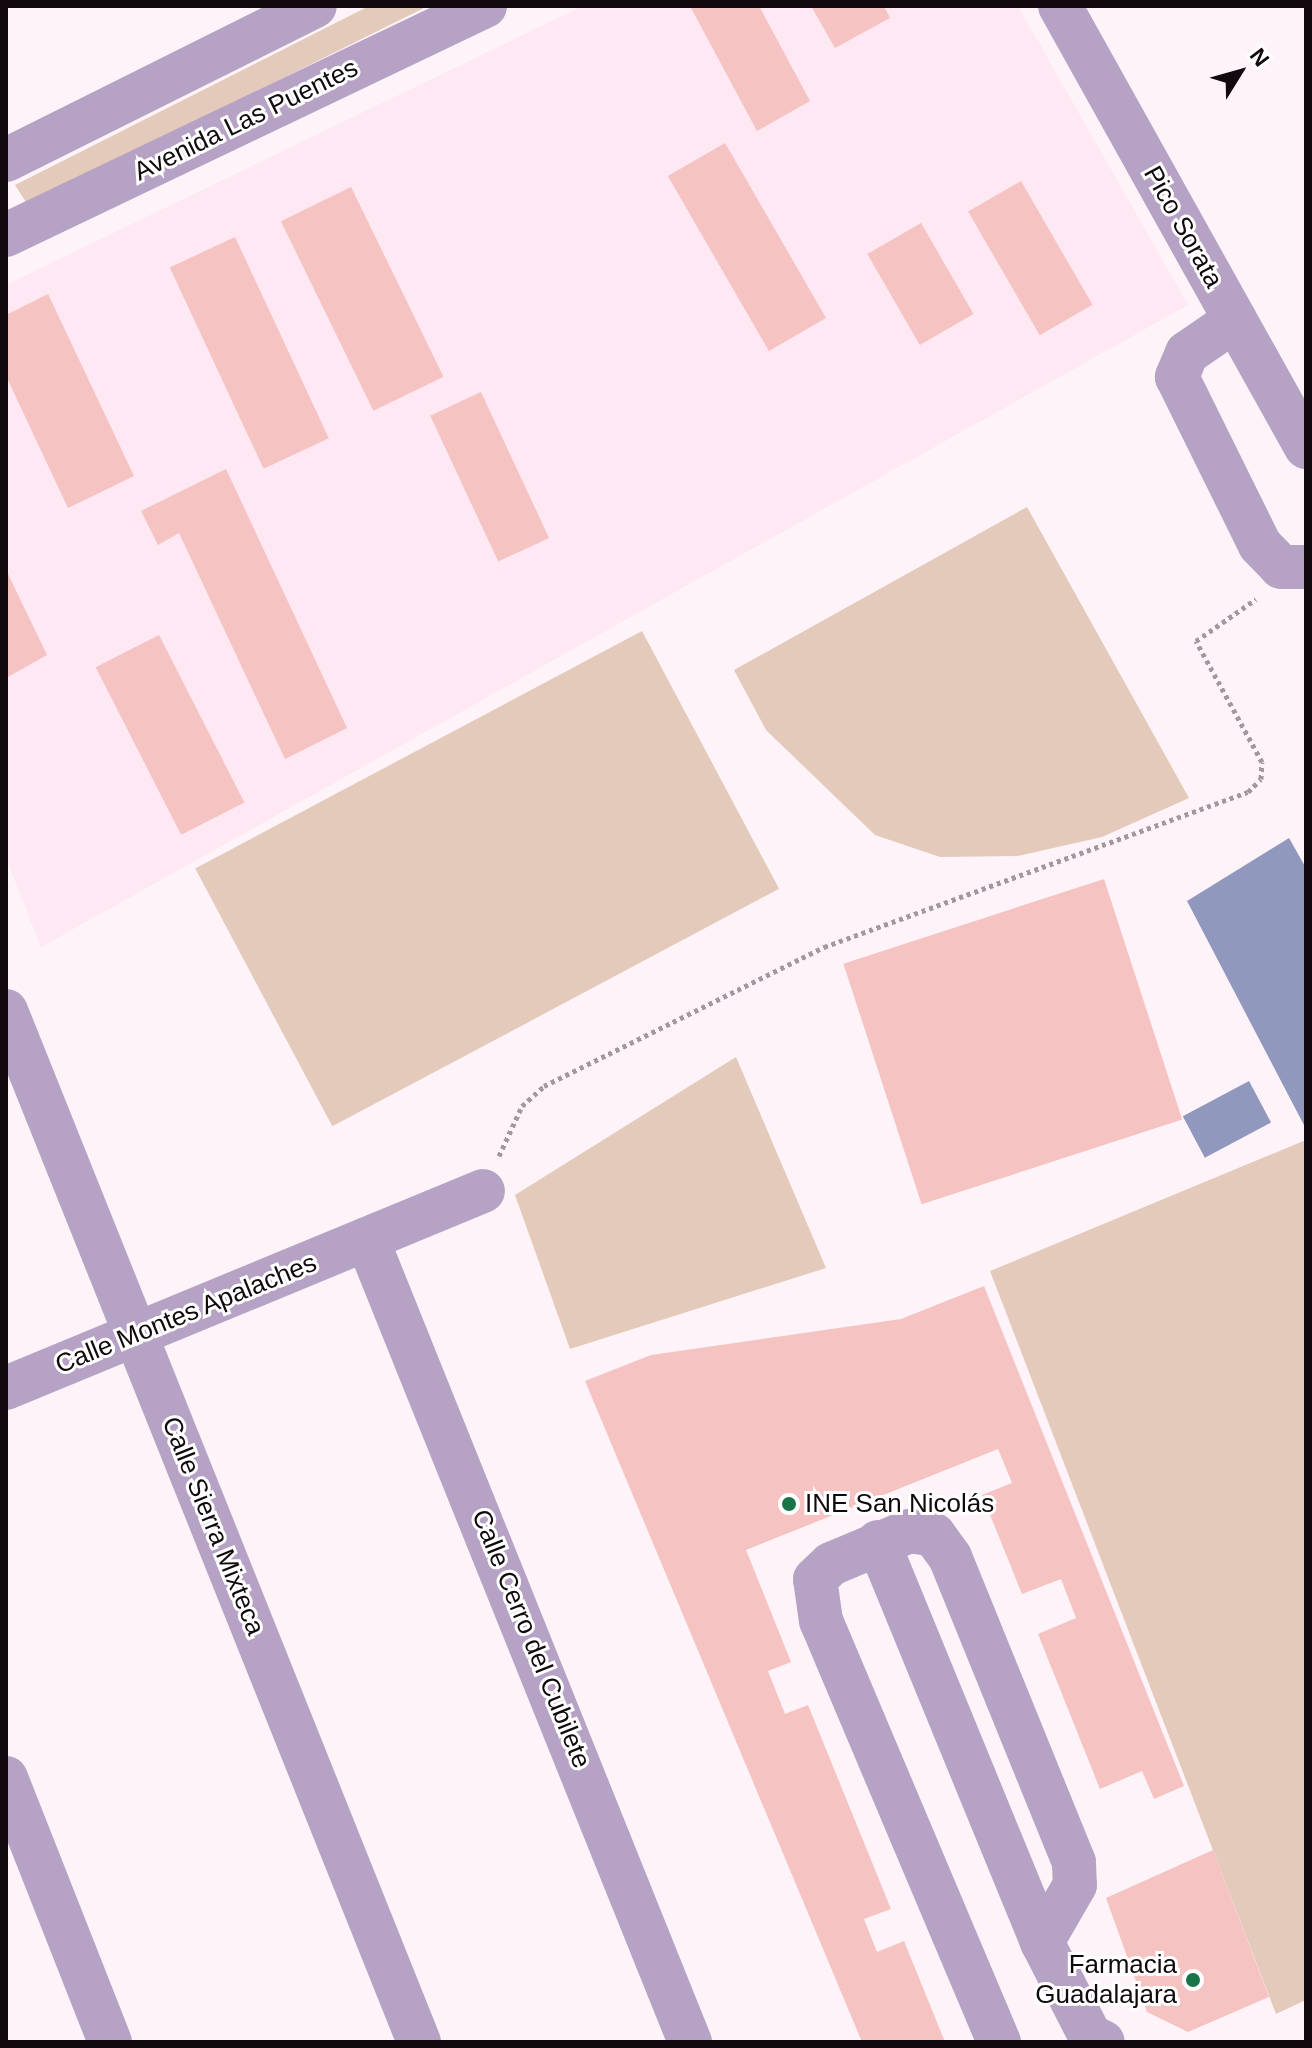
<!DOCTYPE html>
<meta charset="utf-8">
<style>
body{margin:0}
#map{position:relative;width:1312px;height:2048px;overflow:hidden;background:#fef3f8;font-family:Helvetica,sans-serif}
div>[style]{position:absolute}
.built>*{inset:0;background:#fde8f3}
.green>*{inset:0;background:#e3caba;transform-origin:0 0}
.water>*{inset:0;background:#9198be;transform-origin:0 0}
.building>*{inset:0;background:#f5c3c1;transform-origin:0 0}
.path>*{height:5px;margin-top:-2.5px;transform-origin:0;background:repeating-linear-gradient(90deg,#a3999d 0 4px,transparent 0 8px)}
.minor>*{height:44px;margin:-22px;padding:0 22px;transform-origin:22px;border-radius:22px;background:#b6a2c4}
.dots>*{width:22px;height:22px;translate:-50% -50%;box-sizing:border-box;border:4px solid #fff;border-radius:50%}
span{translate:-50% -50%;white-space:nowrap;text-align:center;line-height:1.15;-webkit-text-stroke:6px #fff;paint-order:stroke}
.street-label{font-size:26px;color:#11090d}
.poi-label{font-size:26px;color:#11090d}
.left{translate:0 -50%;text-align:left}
.right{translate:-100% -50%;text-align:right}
.frame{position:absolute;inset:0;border:8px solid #11090d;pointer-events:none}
.north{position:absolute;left:1200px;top:32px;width:80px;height:80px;-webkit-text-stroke:6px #fff;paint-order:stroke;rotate:53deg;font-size:22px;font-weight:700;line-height:32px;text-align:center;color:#11090d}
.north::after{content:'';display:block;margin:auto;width:28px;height:36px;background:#11090d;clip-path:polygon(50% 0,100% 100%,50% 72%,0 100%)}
</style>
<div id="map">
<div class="built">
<div style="clip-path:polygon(583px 6px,1018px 6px,1188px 305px,41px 947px,6px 858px,6px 285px)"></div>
</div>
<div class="green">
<div style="clip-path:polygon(369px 6px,428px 6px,28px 205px,15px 185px)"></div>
<div style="clip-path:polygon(1027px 507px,1189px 798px,1102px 837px,1018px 856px,940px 857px,875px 835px,766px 730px,734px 670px)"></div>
<div style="left:642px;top:631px;width:292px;height:506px;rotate:62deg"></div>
<div style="clip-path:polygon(736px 1057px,826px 1268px,570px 1349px,515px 1195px)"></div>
<div style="clip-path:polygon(1306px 1140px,1306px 2000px,1276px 2014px,990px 1271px)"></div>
</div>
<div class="water">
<div style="clip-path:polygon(1289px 838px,1306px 868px,1306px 1129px,1187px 901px)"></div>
<div style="left:1249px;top:1081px;width:47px;height:75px;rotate:62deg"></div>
</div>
<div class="building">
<div style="clip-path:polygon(690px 6px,759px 6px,810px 101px,757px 131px)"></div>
<div style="clip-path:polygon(811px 6px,884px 6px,890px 18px,835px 48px)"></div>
<div style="left:725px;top:143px;width:202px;height:66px;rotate:60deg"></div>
<div style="left:1021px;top:181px;width:143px;height:61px;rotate:60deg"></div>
<div style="left:351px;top:187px;width:211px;height:78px;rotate:64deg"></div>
<div style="left:921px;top:223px;width:105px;height:62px;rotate:60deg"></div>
<div style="left:235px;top:237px;width:222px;height:72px;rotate:65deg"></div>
<div style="clip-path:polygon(48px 294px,134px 476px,68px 508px,6px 376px,6px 315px)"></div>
<div style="left:481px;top:392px;width:161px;height:56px;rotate:65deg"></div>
<div style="clip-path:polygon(226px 469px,347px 728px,285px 759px,179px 533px,158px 545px,141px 511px)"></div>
<div style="clip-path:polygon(6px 570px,47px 655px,6px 678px)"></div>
<div style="left:159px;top:635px;width:188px;height:71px;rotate:63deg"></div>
<div style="left:1104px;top:879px;width:253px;height:274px;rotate:72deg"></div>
<div style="clip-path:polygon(984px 1286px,1184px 1786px,1154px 1799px,1142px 1771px,1100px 1789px,1038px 1634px,1076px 1618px,1061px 1579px,1022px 1594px,982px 1495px,1012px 1483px,998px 1449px,746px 1550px,791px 1662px,768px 1671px,785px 1714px,808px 1705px,891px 1909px,864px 1919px,877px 1952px,904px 1941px,945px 2042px,862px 2042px,585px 1381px,651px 1355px,901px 1319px)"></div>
<div style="clip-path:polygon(1213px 1850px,1269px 1997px,1188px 2032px,1147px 2012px,1106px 1898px)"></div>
</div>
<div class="path">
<div style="left:499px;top:1156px;width:55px;rotate:-65.3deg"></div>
<div style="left:522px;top:1106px;width:30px;rotate:-42deg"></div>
<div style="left:544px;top:1086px;width:313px;rotate:-26.4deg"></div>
<div style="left:824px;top:947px;width:451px;rotate:-20.1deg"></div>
<div style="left:1248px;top:792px;width:18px;rotate:-45deg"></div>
<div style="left:1261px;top:779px;width:17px;rotate:-87deg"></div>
<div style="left:1262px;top:762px;width:138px;rotate:-118.6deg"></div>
<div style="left:1196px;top:641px;width:73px;rotate:-35deg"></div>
</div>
<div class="minor">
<div style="left:1060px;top:6px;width:505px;rotate:60.85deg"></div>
<div style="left:6px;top:160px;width:345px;rotate:-26.5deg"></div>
<div style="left:6px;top:235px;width:531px;rotate:-25.55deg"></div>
<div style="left:1235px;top:320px;width:58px;rotate:145.5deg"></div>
<div style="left:1187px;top:353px;width:26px;rotate:113deg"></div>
<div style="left:1177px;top:377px;width:187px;rotate:63.7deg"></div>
<div style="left:1260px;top:545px;width:30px;rotate:46deg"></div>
<div style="left:1281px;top:567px;width:25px"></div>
<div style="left:6px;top:1011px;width:1111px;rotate:68.17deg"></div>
<div style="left:367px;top:1239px;width:866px;rotate:68.09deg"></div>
<div style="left:6px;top:1388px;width:516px;rotate:-22.44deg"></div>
<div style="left:878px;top:1542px;width:432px;rotate:67.7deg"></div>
<div style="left:1042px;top:1942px;width:106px;rotate:62.9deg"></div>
<div style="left:1090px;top:2036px;width:14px;rotate:25deg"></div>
<div style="left:6px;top:1778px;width:284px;rotate:68.5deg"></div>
<div style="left:999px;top:2042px;width:457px;rotate:-112.9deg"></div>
<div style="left:821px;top:1621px;width:42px;rotate:-98.1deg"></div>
<div style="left:815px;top:1579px;width:22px;rotate:-43deg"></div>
<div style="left:831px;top:1564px;width:86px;rotate:-22.7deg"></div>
<div style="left:910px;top:1531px;width:24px;rotate:9deg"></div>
<div style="left:934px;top:1535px;width:27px;rotate:54deg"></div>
<div style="left:950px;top:1557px;width:329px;rotate:67.9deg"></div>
<div style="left:1074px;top:1862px;width:23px;rotate:88deg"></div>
<div style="left:1075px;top:1885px;width:66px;rotate:120.1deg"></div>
</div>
<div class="dots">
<div style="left:789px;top:1504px;background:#197449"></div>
<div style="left:1193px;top:1980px;background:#197449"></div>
</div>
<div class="street-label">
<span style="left:246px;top:120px;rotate:-26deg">Avenida Las Puentes</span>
<span style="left:1183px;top:227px;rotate:61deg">Pico Sorata</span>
<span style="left:186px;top:1314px;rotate:-22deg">Calle Montes Apalaches</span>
<span style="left:213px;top:1526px;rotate:68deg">Calle Sierra Mixteca</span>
<span style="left:531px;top:1639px;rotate:68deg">Calle Cerro del Cubilete</span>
</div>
<div class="poi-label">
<span class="left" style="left:805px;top:1504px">INE San Nicolás</span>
<span class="right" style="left:1177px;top:1980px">Farmacia<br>Guadalajara</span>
</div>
<div class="frame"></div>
<div class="north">N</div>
</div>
